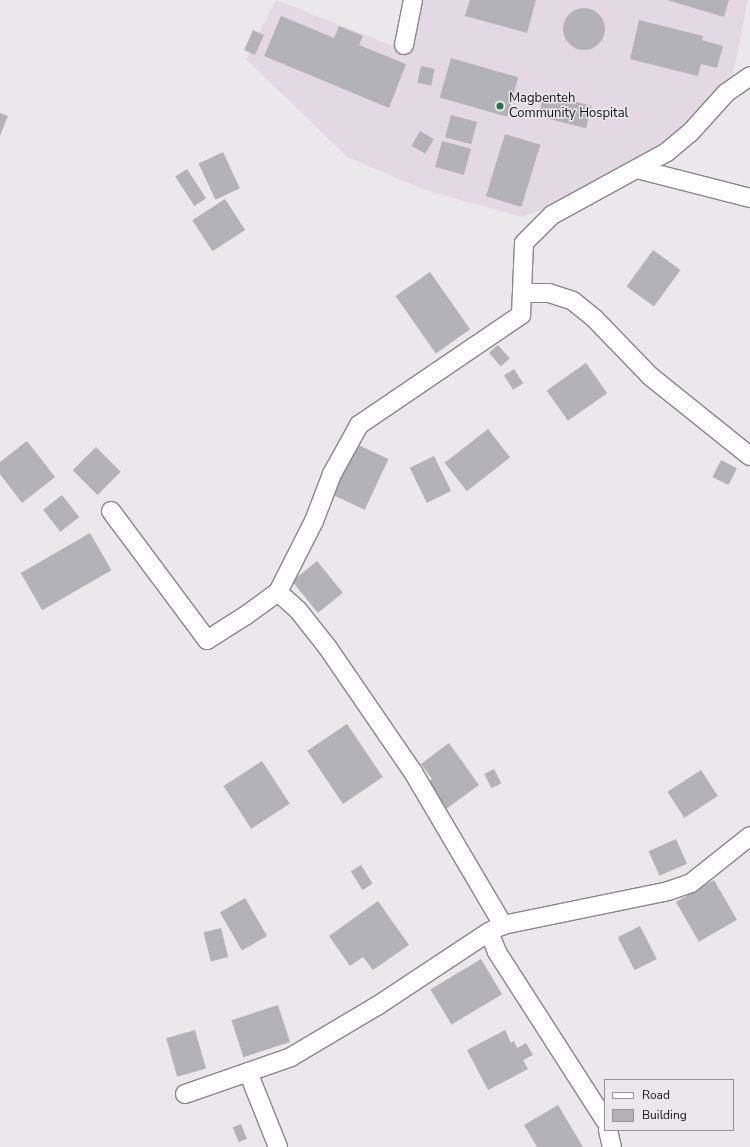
<!DOCTYPE html>
<style>
body{margin:0}
#map{position:relative;width:750px;height:1147px;overflow:hidden;background:#ebe8eb;font-family:"Nunito Sans",sans-serif}
div>[style]{position:absolute}
.built>*{inset:0;background:#e3d9e2}
.building>*{inset:0;background:#b3b3b7;transform-origin:0 0}
.round{border-radius:50%}
.roads{filter:drop-shadow(1px 0 #898689) drop-shadow(-1px 0 #898689) drop-shadow(0 1px #898689) drop-shadow(0 -1px #898689)}
.street>*{height:18px;margin:-9px;padding:0 9px;transform-origin:9px;border-radius:9px;background:#fff}
.dots>*{width:11px;height:11px;translate:-50% -50%;box-sizing:border-box;border:2px solid #ebe8eb;border-radius:50%}
span{translate:-50% -50%;white-space:nowrap;text-align:center;line-height:1.15;-webkit-text-stroke:3px #ebe8eb;paint-order:stroke}
.poi-label{font-size:13px;color:#141314}
.left{translate:0 -50%;text-align:left}
.legend{position:absolute;left:604px;top:1079px;width:130px;height:52px;box-sizing:border-box;background:#ebe8eb;border:1px solid #959395;margin:0;padding:5px 7px;list-style:none;font-size:12px;color:#141314}
.legend li{display:flex;align-items:center;gap:8px;height:20px}
.legend b{width:20px;border:1px solid #959395}
</style>
<div id="map">
<div class="built">
<div style="clip-path:polygon(276px 0,411px 53px,424px 0,748px 0,733px 74px,675px 138px,547px 208px,522px 217px,425px 190px,347px 157px,246px 59px)"></div>
</div>
<div class="building">
<div style="clip-path:polygon(470px 0,536px 0,527px 33px,465px 16px)"></div>
<div style="clip-path:polygon(667px 0,729px 0,724px 17px)"></div>
<div class="round" style="left:563px;top:8px;width:42px;height:42px"></div>
<div style="clip-path:polygon(281px 16px,334px 38px,339px 26px,363px 36px,359px 45px,406px 64px,389px 108px,264px 56px)"></div>
<div style="clip-path:polygon(639px 20px,703px 36px,702px 40px,723px 46px,717px 68px,701px 64px,698px 76px,630px 59px)"></div>
<div style="left:253px;top:30px;width:12px;height:22px;rotate:24deg"></div>
<div style="left:451px;top:58px;width:70px;height:41px;rotate:16deg"></div>
<div style="left:421px;top:66px;width:14px;height:17px;rotate:12deg"></div>
<div style="left:544px;top:94px;width:49px;height:23px;rotate:14deg"></div>
<div style="clip-path:polygon(0 113px,8px 116px,0 136px)"></div>
<div style="left:451px;top:115px;width:27px;height:23px;rotate:15deg"></div>
<div style="left:420px;top:131px;width:16px;height:17px;rotate:30deg"></div>
<div style="left:505px;top:134px;width:37px;height:65px;rotate:17deg"></div>
<div style="left:442px;top:141px;width:30px;height:27px;rotate:15deg"></div>
<div style="left:223px;top:152px;width:40px;height:27px;rotate:65deg"></div>
<div style="left:187px;top:169px;width:35px;height:14px;rotate:57deg"></div>
<div style="left:225px;top:199px;width:37px;height:39px;rotate:57deg"></div>
<div style="left:653px;top:250px;width:34px;height:45px;rotate:36deg"></div>
<div style="left:430px;top:272px;width:70px;height:42px;rotate:55deg"></div>
<div style="left:498px;top:345px;width:18px;height:12px;rotate:49deg"></div>
<div style="left:586px;top:363px;width:37px;height:48px;rotate:55deg"></div>
<div style="left:514px;top:369px;width:17px;height:12px;rotate:57deg"></div>
<div style="left:488px;top:429px;width:36px;height:55px;rotate:52deg"></div>
<div style="clip-path:polygon(27px 441px,55px 477px,22px 503px,0 474px,0 462px)"></div>
<div style="left:354px;top:443px;width:38px;height:56px;rotate:25deg"></div>
<div style="left:96px;top:447px;width:35px;height:33px;rotate:45deg"></div>
<div style="left:434px;top:456px;width:39px;height:27px;rotate:64deg"></div>
<div style="left:721px;top:460px;width:18px;height:19px;rotate:27deg"></div>
<div style="left:62px;top:495px;width:28px;height:24px;rotate:52deg"></div>
<div style="left:90px;top:533px;width:43px;height:80px;rotate:60deg"></div>
<div style="left:317px;top:561px;width:41px;height:32px;rotate:51deg"></div>
<div style="left:347px;top:724px;width:64px;height:48px;rotate:56deg"></div>
<div style="clip-path:polygon(449px 743px,479px 785px,442px 812px,423px 786px,432px 779px,421px 764px)"></div>
<div style="left:262px;top:761px;width:51px;height:46px;rotate:57deg"></div>
<div style="left:494px;top:769px;width:16px;height:11px;rotate:63deg"></div>
<div style="left:701px;top:770px;width:31px;height:40px;rotate:57deg"></div>
<div style="left:676px;top:839px;width:27px;height:30px;rotate:66deg"></div>
<div style="left:361px;top:865px;width:22px;height:12px;rotate:58deg"></div>
<div style="left:714px;top:880px;width:46px;height:44px;rotate:60deg"></div>
<div style="left:245px;top:898px;width:44px;height:29px;rotate:60deg"></div>
<div style="clip-path:polygon(378px 901px,409px 945px,373px 970px,363px 957px,350px 966px,329px 936px)"></div>
<div style="left:640px;top:926px;width:37px;height:25px;rotate:63deg"></div>
<div style="left:221px;top:928px;width:30px;height:18px;rotate:76deg"></div>
<div style="left:481px;top:959px;width:41px;height:59px;rotate:59deg"></div>
<div style="left:278px;top:1005px;width:39px;height:49px;rotate:72deg"></div>
<div style="left:195px;top:1030px;width:40px;height:30px;rotate:74deg"></div>
<div style="clip-path:polygon(505px 1030px,511px 1043px,514px 1041px,517px 1048px,526px 1043px,533px 1055px,523px 1060px,528px 1069px,488px 1090px,467px 1050px)"></div>
<div style="clip-path:polygon(558px 1105px,583px 1147px,537px 1147px,524px 1125px)"></div>
<div style="left:241px;top:1124px;width:16px;height:9px;rotate:68deg"></div>
</div>
<div class="roads">
<div class="street">
<div style="left:404px;top:45px;width:46px;rotate:-78.7deg"></div>
<div style="left:637px;top:169px;width:117px;rotate:14.4deg"></div>
<div style="left:522px;top:293px;width:27px"></div>
<div style="left:549px;top:293px;width:25px;rotate:18deg"></div>
<div style="left:573px;top:301px;width:28px;rotate:39deg"></div>
<div style="left:595px;top:319px;width:79px;rotate:46deg"></div>
<div style="left:650px;top:376px;width:128px;rotate:38.7deg"></div>
<div style="left:111px;top:511px;width:161px;rotate:53.3deg"></div>
<div style="left:207px;top:640px;width:45px;rotate:-32.3deg"></div>
<div style="left:245px;top:616px;width:41px;rotate:-36deg"></div>
<div style="left:278px;top:592px;width:80px;rotate:-63.1deg"></div>
<div style="left:314px;top:521px;width:50px;rotate:-69deg"></div>
<div style="left:332px;top:474px;width:56px;rotate:-61.1deg"></div>
<div style="left:359px;top:425px;width:196px;rotate:-34.2deg"></div>
<div style="left:521px;top:315px;width:72px;rotate:-87.6deg"></div>
<div style="left:524px;top:243px;width:40px;rotate:-45deg"></div>
<div style="left:552px;top:215px;width:131px;rotate:-28.7deg"></div>
<div style="left:667px;top:152px;width:30px;rotate:-40deg"></div>
<div style="left:690px;top:133px;width:54px;rotate:-48deg"></div>
<div style="left:726px;top:93px;width:29px;rotate:-35deg"></div>
<div style="left:278px;top:592px;width:27px;rotate:42deg"></div>
<div style="left:298px;top:610px;width:48px;rotate:51.7deg"></div>
<div style="left:328px;top:648px;width:150px;rotate:55.6deg"></div>
<div style="left:413px;top:772px;width:178px;rotate:59.5deg"></div>
<div style="left:503px;top:925px;width:168px;rotate:-11.6deg"></div>
<div style="left:668px;top:891px;width:24px;rotate:-19deg"></div>
<div style="left:691px;top:883px;width:75px;rotate:-38.5deg"></div>
<div style="left:489px;top:932px;width:22px;rotate:68deg"></div>
<div style="left:497px;top:952px;width:200px;rotate:57.3deg"></div>
<div style="left:248px;top:1072px;width:81px;rotate:68.2deg"></div>
<div style="left:185px;top:1094px;width:112px;rotate:-19.2deg"></div>
<div style="left:291px;top:1057px;width:100px;rotate:-30.7deg"></div>
<div style="left:377px;top:1006px;width:134px;rotate:-33.5deg"></div>
<div style="left:489px;top:932px;width:16px;rotate:-27deg"></div>
<div style="left:608px;top:1130px;width:17px;rotate:77deg"></div>
</div>
</div>
<div class="dots">
<div style="left:500px;top:106px;background:#217649"></div>
</div>
<div class="poi-label">
<span class="left" style="left:509px;top:106px">Magbenteh<br>Community Hospital</span>
</div>
<ul class="legend">
<li><b style="height:5px;background:#fff"></b>Road</li>
<li><b style="height:11px;background:#b3b3b7"></b>Building</li>
</ul>
</div>
